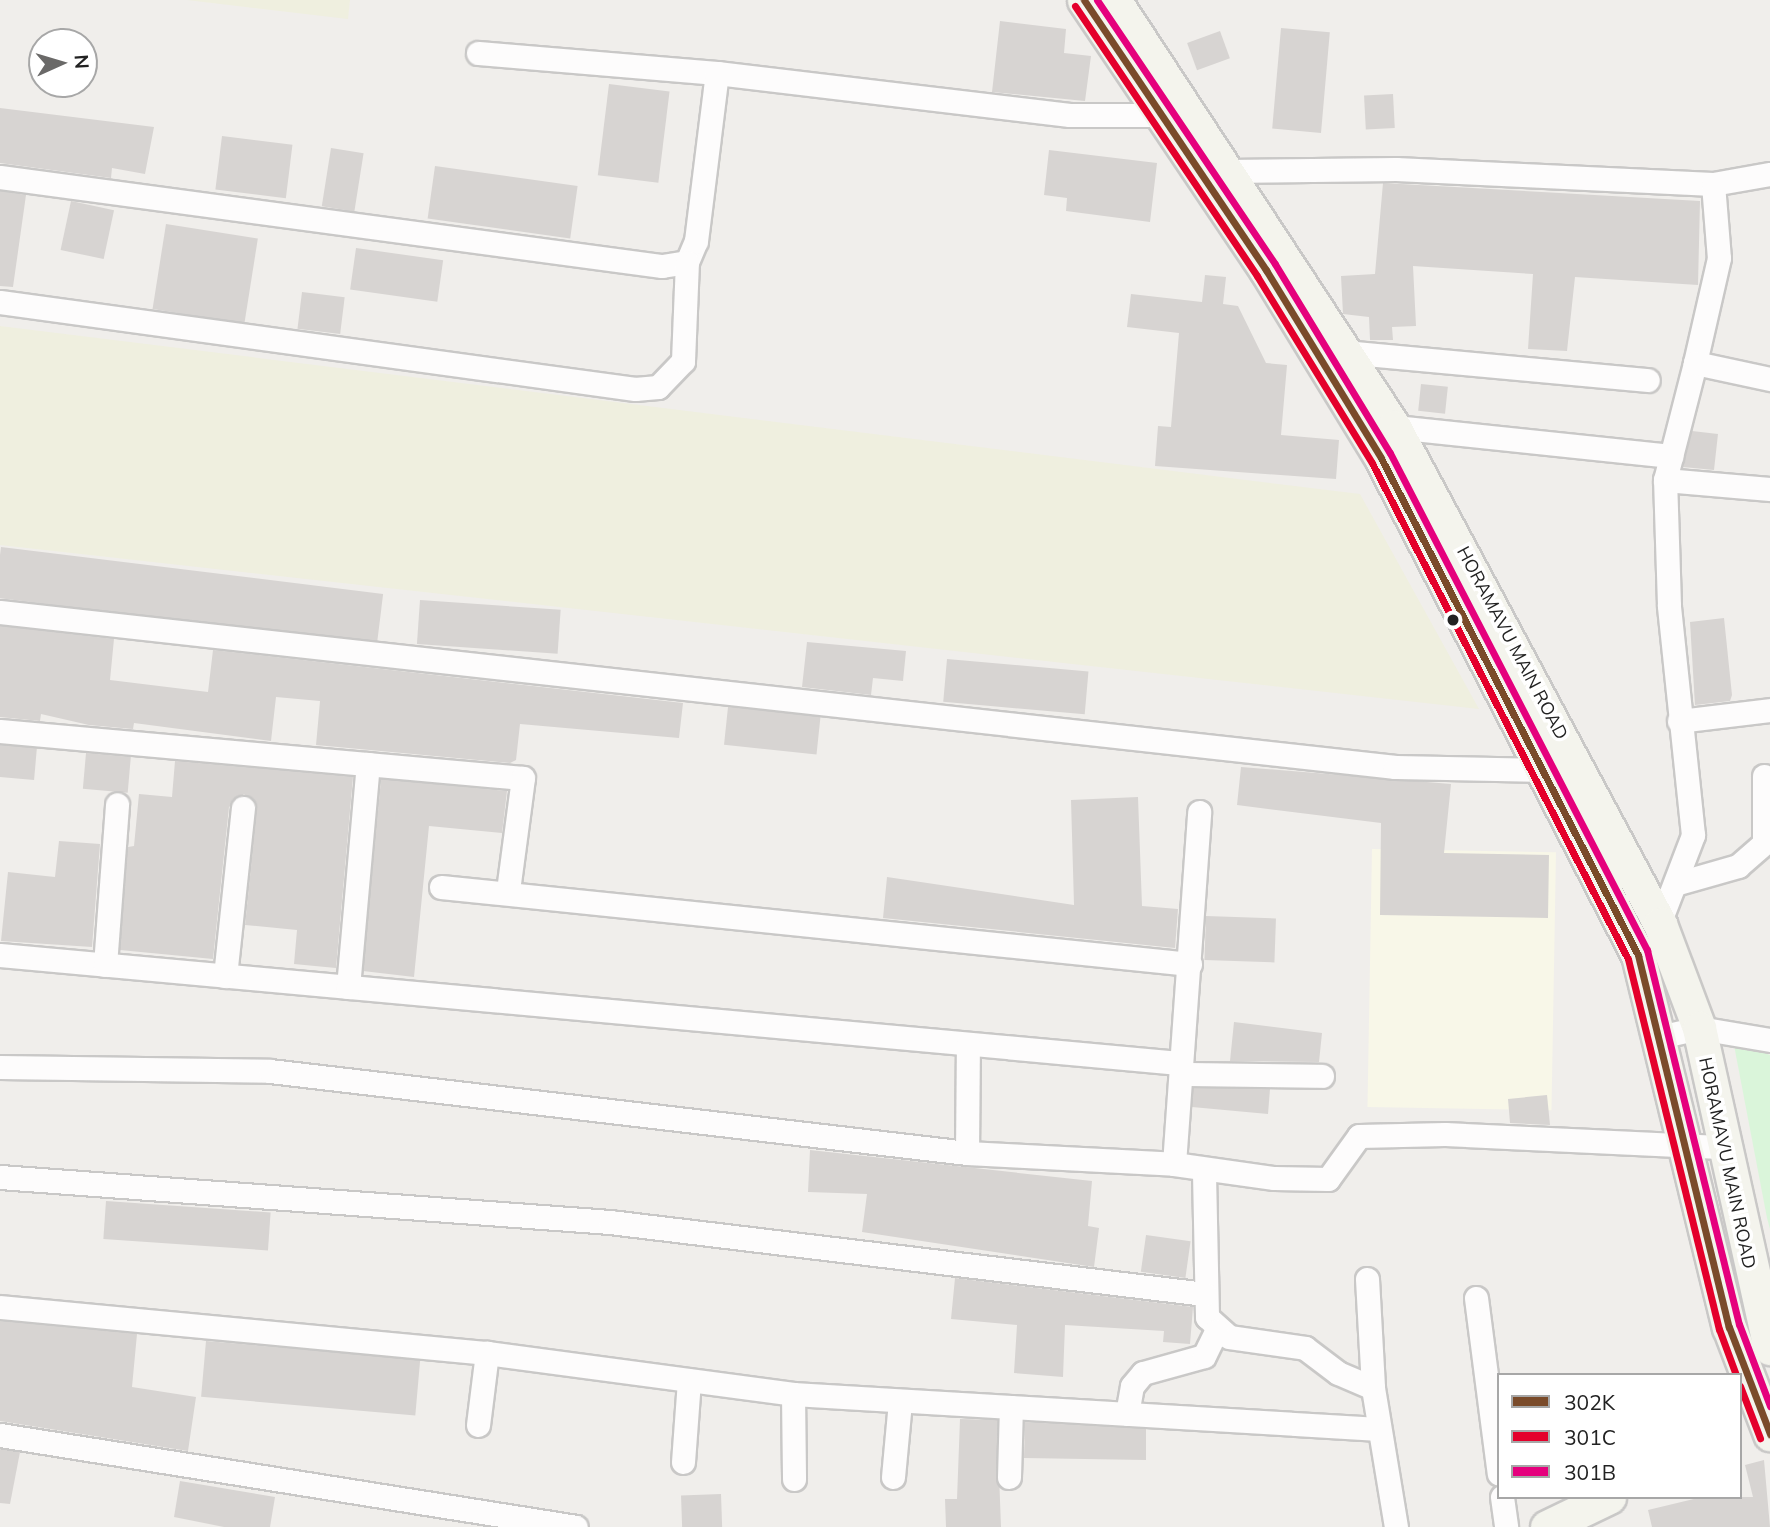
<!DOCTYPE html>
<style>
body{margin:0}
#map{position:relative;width:1770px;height:1527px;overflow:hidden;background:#f0eeeb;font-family:Mulish,sans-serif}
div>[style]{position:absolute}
.education>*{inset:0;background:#f8f7e8;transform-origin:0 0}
.farmland>*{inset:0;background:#efefdf}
.park>*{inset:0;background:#daf5da}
.building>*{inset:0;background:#d7d4d2;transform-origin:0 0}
.roads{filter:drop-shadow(2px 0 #c9c8c7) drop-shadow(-2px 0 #c9c8c7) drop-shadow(0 2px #c9c8c7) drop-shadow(0 -2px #c9c8c7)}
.street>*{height:23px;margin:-11.5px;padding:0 11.5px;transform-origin:11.5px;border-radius:11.5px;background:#fdfcfc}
.secondary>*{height:33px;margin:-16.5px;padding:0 16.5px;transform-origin:16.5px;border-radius:16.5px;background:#f4f4ed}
.bus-1>*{height:7px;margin:-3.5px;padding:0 3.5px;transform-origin:3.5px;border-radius:3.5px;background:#7a4b2a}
.bus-2>*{height:7px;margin:-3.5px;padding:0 3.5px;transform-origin:3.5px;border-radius:3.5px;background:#e4002b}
.bus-3>*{height:7px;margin:-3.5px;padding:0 3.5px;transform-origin:3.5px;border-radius:3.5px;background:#e5007d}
.dots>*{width:19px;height:19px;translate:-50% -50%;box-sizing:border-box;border:4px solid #fff;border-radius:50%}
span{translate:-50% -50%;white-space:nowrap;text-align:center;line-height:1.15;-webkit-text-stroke:7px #fff;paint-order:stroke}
.street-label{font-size:18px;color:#222}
.legend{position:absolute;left:1497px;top:1373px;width:245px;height:126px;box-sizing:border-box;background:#fff;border:2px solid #a7a7a7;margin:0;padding:9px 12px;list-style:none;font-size:21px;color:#222}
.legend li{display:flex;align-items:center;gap:14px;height:35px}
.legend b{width:35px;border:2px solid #a7a7a7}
.north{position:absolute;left:28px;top:28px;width:70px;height:70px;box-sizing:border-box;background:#fff;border:2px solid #a7a7a7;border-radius:50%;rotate:86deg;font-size:19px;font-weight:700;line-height:28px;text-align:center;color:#222}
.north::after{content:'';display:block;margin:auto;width:24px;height:32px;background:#6a6968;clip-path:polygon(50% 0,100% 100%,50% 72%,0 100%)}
</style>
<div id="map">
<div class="education">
<div style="left:1372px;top:849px;width:184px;height:258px;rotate:1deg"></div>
</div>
<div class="farmland">
<div style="clip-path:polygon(187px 0,350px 0,348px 19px)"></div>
<div style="clip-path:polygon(0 326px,1360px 494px,1479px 709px,0 545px)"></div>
</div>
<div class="park">
<div style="clip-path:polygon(1733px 1040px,1770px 1055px,1770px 1229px,1767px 1218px)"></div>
</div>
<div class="building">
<div style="clip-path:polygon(1000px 21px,1066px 29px,1064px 53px,1091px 56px,1085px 101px,992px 92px)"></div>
<div style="left:1281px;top:28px;width:49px;height:101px;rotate:5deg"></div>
<div style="left:1220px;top:31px;width:29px;height:35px;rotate:70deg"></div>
<div style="left:609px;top:84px;width:61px;height:92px;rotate:7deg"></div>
<div style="left:1393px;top:94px;width:34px;height:29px;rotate:87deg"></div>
<div style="clip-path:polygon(0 108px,154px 127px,145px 174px,112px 168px,111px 178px,0 163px)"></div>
<div style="left:222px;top:136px;width:71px;height:54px;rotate:7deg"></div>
<div style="left:331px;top:148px;width:33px;height:59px;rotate:9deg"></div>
<div style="clip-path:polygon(1049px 150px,1157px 163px,1150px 222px,1066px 211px,1067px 198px,1044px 195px)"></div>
<div style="left:435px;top:166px;width:144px;height:53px;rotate:8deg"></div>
<div style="clip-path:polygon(1383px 183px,1700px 201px,1698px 285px,1575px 277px,1567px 351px,1528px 349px,1533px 274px,1413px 266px,1416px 326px,1392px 327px,1393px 340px,1370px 340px,1369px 317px,1343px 314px,1341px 276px,1375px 274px)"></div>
<div style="clip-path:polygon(0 191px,26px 195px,13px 287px,0 286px)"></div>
<div style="left:71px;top:201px;width:44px;height:50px;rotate:12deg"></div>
<div style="left:166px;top:224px;width:93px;height:86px;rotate:9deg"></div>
<div style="left:356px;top:248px;width:88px;height:42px;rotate:8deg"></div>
<div style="clip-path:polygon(1205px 275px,1226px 277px,1223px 304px,1238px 306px,1266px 363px,1287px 365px,1281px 435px,1339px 440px,1336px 479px,1155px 466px,1158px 426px,1171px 427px,1179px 333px,1127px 327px,1131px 294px,1202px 302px)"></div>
<div style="left:302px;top:292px;width:43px;height:37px;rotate:7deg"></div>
<div style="left:1421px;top:384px;width:27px;height:27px;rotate:6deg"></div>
<div style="clip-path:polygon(1692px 431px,1718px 434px,1714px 470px,1683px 467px)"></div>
<div style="left:1px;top:547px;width:385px;height:51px;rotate:7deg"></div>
<div style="left:420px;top:600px;width:141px;height:44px;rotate:4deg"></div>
<div style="clip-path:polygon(1724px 618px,1732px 695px,1730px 701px,1695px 705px,1690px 622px)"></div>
<div style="clip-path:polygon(0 626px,114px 639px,110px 680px,208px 692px,213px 650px,683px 703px,679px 738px,520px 724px,516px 760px,510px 763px,316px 745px,320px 701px,276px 697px,271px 741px,134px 723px,133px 729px,89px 725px,41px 714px,40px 721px,0 717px)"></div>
<div style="clip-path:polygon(807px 642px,906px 651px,903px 681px,873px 678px,871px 695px,802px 687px)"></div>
<div style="left:947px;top:659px;width:142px;height:43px;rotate:5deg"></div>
<div style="left:728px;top:707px;width:93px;height:38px;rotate:6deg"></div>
<div style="left:0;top:745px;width:37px;height:32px;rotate:5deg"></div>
<div style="left:86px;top:753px;width:45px;height:36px;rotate:5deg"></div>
<div style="clip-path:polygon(175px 761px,353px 777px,336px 968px,294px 964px,297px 930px,245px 925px,257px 809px,244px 794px,229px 807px,213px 959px,120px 950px,128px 847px,134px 846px,139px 794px,172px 797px)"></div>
<div style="clip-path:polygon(1241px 767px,1451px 784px,1444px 853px,1549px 855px,1548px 918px,1380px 915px,1381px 823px,1237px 805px)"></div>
<div style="clip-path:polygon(381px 779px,507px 791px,502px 833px,429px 826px,414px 977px,363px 971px)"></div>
<div style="clip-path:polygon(1138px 797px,1142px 906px,1178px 909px,1175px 948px,883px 918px,887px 877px,1074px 905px,1071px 800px)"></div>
<div style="clip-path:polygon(59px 841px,100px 844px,92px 947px,1px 941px,8px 872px,55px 877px)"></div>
<div style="left:1206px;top:916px;width:70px;height:44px;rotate:2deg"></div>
<div style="clip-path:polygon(1234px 1022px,1322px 1033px,1319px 1062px,1230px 1061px)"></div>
<div style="clip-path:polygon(1193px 1088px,1270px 1089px,1268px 1114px,1192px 1107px)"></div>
<div style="clip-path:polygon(1547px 1095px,1550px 1125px,1510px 1123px,1508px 1099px)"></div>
<div style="clip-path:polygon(810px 1150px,1092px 1181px,1088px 1226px,1099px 1228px,1094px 1267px,862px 1232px,867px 1194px,808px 1192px)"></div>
<div style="left:106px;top:1201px;width:165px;height:38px;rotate:4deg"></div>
<div style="left:1146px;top:1235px;width:45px;height:37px;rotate:8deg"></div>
<div style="clip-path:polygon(955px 1278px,1193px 1307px,1190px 1344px,1163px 1342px,1164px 1331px,1065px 1325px,1063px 1377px,1014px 1373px,1017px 1325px,951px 1319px)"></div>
<div style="clip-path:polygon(0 1321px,137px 1334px,132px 1387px,196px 1397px,188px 1451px,0 1421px)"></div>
<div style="left:206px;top:1341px;width:215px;height:56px;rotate:5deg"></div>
<div style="clip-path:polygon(960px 1419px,997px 1420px,1001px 1527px,946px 1527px,945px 1499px,957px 1499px)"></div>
<div style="clip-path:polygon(1025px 1422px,1146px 1429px,1146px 1460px,1024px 1458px)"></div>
<div style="clip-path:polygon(0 1449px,20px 1452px,10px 1504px,0 1503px)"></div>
<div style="clip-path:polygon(1764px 1460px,1770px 1527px,1652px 1527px,1648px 1510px,1702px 1497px,1753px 1497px,1745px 1465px)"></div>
<div style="clip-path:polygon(180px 1481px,275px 1497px,270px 1527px,224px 1527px,174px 1517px)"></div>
<div style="left:721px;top:1494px;width:33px;height:40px;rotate:88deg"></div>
</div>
<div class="roads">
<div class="street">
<div style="left:478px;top:53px;width:240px;rotate:4.8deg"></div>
<div style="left:1228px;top:171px;width:168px;rotate:-0.7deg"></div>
<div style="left:1396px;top:169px;width:317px;rotate:2.7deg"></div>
<div style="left:1713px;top:184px;width:74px;rotate:85.4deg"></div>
<div style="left:1719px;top:258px;width:108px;rotate:102.9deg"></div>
<div style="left:0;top:177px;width:668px;rotate:7.66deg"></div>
<div style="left:662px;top:266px;width:25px;rotate:-9deg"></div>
<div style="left:687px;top:262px;width:23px;rotate:-67deg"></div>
<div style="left:696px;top:241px;width:169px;rotate:-82.9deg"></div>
<div style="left:717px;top:73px;width:355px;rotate:6.8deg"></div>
<div style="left:1070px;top:115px;width:103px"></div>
<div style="left:1713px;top:184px;width:58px;rotate:-10deg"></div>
<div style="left:0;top:302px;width:641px;rotate:7.8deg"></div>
<div style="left:635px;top:389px;width:23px;rotate:-5deg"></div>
<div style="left:658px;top:387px;width:36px;rotate:-46deg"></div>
<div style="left:683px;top:361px;width:99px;rotate:-87.7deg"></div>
<div style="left:1334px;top:351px;width:315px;rotate:5.3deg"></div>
<div style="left:1385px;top:426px;width:288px;rotate:6deg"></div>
<div style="left:1665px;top:480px;width:105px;rotate:4.9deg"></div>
<div style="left:0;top:612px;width:1404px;rotate:6.34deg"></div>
<div style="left:1395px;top:767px;width:152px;rotate:1.1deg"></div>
<div style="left:1679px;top:721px;width:92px;rotate:-6.9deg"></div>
<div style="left:0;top:731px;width:525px;rotate:5.14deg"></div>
<div style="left:523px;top:778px;width:113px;rotate:97.6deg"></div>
<div style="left:1675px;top:884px;width:66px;rotate:-15.9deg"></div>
<div style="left:1738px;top:866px;width:35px;rotate:-41deg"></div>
<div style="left:1764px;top:843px;width:67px;rotate:-90deg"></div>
<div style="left:441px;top:887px;width:753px;rotate:5.87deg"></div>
<div style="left:1657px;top:929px;width:101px;rotate:-69deg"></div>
<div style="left:1693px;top:835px;width:231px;rotate:-96deg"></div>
<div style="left:1669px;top:605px;width:125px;rotate:-91.8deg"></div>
<div style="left:1665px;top:480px;width:121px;rotate:-75.6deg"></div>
<div style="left:1695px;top:363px;width:77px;rotate:12deg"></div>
<div style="left:0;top:955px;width:1184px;rotate:5.23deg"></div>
<div style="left:105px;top:965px;width:161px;rotate:-85.7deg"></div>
<div style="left:225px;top:976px;width:169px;rotate:-83.9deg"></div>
<div style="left:348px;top:987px;width:224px;rotate:-84.9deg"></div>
<div style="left:1659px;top:1037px;width:41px;rotate:-12.7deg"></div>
<div style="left:1699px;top:1028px;width:72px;rotate:9.6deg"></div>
<div style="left:0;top:1067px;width:270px;rotate:0.8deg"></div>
<div style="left:270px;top:1071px;width:702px;rotate:6.71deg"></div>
<div style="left:967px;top:1153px;width:207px;rotate:3deg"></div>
<div style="left:1174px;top:1164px;width:101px;rotate:8deg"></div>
<div style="left:1274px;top:1178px;width:54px;rotate:1.1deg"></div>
<div style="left:1328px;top:1179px;width:53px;rotate:-54.2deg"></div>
<div style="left:1359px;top:1136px;width:86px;rotate:-1.3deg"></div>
<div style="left:1445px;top:1134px;width:280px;rotate:2.7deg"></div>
<div style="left:1182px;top:1074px;width:140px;rotate:0.8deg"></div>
<div style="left:967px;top:1153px;width:109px;rotate:-89.5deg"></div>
<div style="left:1174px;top:1164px;width:353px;rotate:-85.9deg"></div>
<div style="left:1204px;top:1173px;width:144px;rotate:88.8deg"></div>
<div style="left:1207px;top:1317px;width:30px;rotate:42deg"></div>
<div style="left:1229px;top:1337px;width:77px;rotate:8.2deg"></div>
<div style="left:1305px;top:1348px;width:41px;rotate:37.1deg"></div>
<div style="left:1338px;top:1373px;width:38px;rotate:23deg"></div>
<div style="left:1373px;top:1388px;width:141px;rotate:80.6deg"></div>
<div style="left:0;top:1177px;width:612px;rotate:4.22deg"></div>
<div style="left:610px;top:1222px;width:599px;rotate:6.9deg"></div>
<div style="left:1367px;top:1279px;width:109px;rotate:86.8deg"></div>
<div style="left:1476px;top:1298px;width:177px;rotate:82.6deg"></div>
<div style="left:0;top:1307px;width:489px;rotate:5.4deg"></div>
<div style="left:487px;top:1353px;width:309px;rotate:7.6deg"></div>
<div style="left:793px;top:1394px;width:587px;rotate:3.42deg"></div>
<div style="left:793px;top:1394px;width:85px;rotate:89.3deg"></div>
<div style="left:1127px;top:1414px;width:28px;rotate:-80deg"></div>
<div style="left:1132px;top:1386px;width:17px;rotate:-50deg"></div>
<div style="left:1143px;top:1373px;width:63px;rotate:-15.6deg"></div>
<div style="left:1204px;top:1356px;width:28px;rotate:-64deg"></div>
<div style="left:478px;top:1425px;width:73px;rotate:-82.9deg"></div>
<div style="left:0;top:1435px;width:583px;rotate:9.07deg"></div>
<div style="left:683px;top:1462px;width:82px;rotate:-85.8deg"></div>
<div style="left:893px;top:1477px;width:76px;rotate:-84.7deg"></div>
<div style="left:1009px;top:1477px;width:70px;rotate:-88.4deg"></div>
<div style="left:1502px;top:1497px;width:30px;rotate:82deg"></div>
</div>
<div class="secondary">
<div style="left:1084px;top:0;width:326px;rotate:56deg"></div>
<div style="left:1266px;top:270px;width:220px;rotate:58.5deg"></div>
<div style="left:1381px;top:458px;width:560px;rotate:62.66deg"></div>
<div style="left:1638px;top:955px;width:383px;rotate:76.3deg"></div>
<div style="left:1729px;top:1327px;width:115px;rotate:69deg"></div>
<div style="left:1114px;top:0;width:511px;rotate:56.75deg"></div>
<div style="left:1394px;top:427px;width:564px;rotate:61.84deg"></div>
<div style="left:1660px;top:924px;width:111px;rotate:69.4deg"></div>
<div style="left:1699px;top:1028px;width:328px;rotate:77.5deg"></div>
<div style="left:1547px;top:1527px;width:69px;rotate:-25.8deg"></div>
</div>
</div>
<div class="bus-1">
<div style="left:1084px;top:0;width:326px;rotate:56deg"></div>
<div style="left:1266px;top:270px;width:220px;rotate:58.5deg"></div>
<div style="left:1381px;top:458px;width:560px;rotate:62.66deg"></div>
<div style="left:1638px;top:955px;width:383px;rotate:76.3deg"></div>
<div style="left:1729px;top:1327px;width:115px;rotate:69deg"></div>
</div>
<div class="bus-2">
<div style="left:1075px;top:6px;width:326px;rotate:56deg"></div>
<div style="left:1257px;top:276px;width:220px;rotate:58.4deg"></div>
<div style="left:1372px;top:463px;width:558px;rotate:62.7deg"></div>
<div style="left:1628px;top:959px;width:381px;rotate:76.2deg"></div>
<div style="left:1719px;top:1329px;width:49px;rotate:69.7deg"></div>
<div style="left:1740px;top:1386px;width:56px;rotate:69deg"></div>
</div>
<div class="bus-3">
<div style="left:1097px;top:0;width:318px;rotate:56deg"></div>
<div style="left:1275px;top:264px;width:221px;rotate:58.7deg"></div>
<div style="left:1390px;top:453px;width:560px;rotate:62.66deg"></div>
<div style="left:1647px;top:950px;width:385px;rotate:76.2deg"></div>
<div style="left:1739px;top:1324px;width:88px;rotate:69.3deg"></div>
</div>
<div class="dots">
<div style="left:1453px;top:620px;background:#222"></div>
</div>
<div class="street-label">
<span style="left:1512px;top:643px;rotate:62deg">HORAMAVU MAIN ROAD</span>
<span style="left:1727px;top:1163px;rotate:78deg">HORAMAVU MAIN ROAD</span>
</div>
<ul class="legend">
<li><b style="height:9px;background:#7a4b2a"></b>302K</li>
<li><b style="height:9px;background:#e4002b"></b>301C</li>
<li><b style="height:9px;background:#e5007d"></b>301B</li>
</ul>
<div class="north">N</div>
</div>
